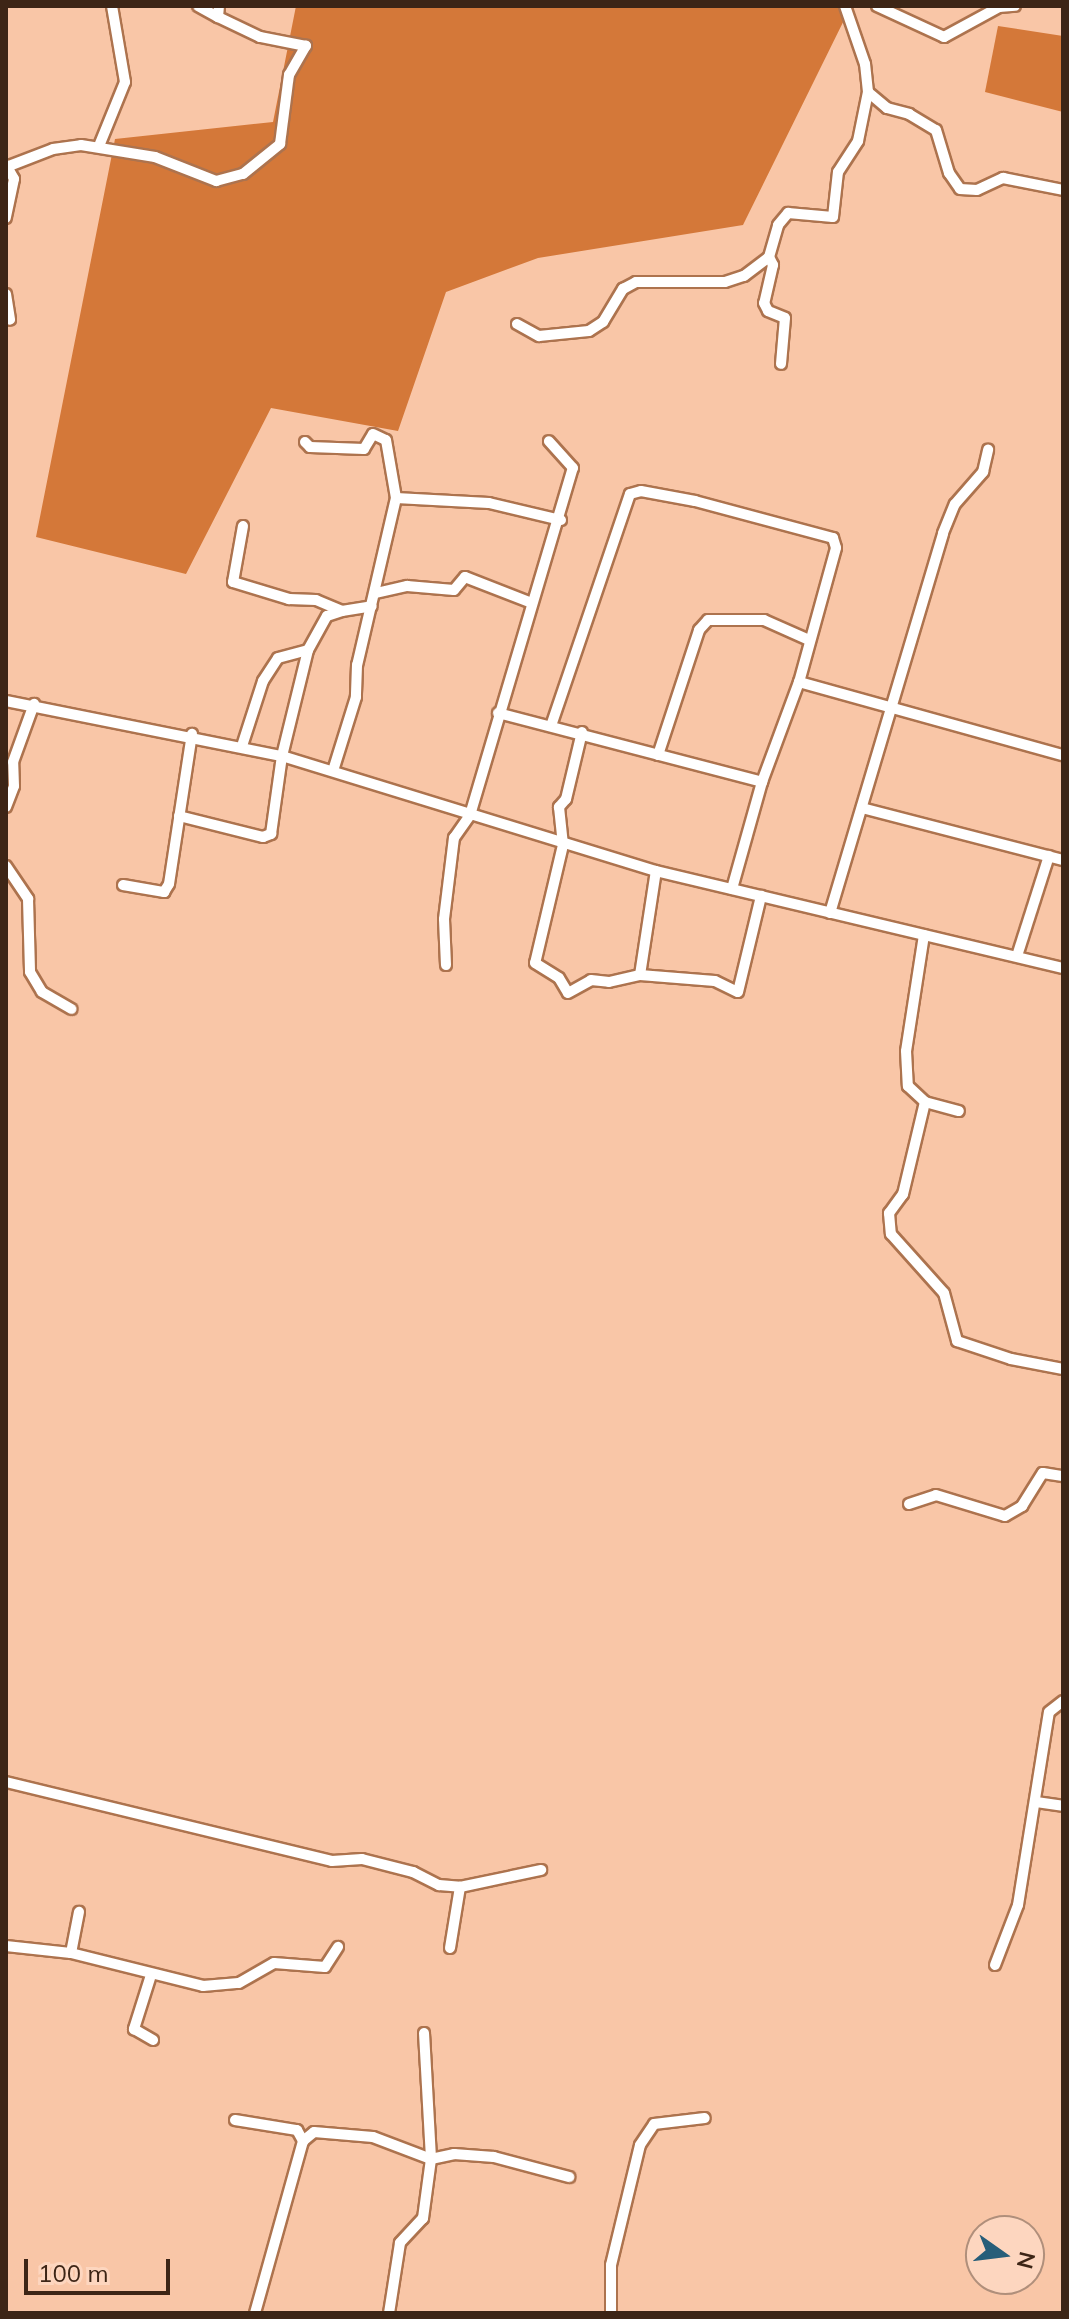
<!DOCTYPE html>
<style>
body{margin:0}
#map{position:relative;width:1069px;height:2319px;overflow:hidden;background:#f9c6a7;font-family:Mulish,sans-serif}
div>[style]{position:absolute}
.forest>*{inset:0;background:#d47839}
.roads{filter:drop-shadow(2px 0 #ad734e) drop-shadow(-2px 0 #ad734e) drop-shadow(0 2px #ad734e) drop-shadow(0 -2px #ad734e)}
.street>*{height:10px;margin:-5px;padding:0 5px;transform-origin:5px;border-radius:5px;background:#fff}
span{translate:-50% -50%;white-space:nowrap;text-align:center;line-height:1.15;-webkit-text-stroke:8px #fdd6bf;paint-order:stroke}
.frame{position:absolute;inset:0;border:8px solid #3d2516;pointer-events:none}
.north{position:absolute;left:965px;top:2215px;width:80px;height:80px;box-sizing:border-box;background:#fdd6bf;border:2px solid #b08f7b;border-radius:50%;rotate:104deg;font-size:22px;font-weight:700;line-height:32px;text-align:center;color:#3d2516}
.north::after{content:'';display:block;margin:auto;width:28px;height:36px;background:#275e79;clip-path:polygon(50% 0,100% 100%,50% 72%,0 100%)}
.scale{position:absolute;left:24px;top:2259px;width:146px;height:36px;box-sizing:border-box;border:4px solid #3d2516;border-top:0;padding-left:10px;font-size:24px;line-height:28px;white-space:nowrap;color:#3d2516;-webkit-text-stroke:6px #fdd6bf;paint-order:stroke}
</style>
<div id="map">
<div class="forest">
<div style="clip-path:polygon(296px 6px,851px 6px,743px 225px,538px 258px,446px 292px,398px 431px,271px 408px,186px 574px,36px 537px,115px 139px,273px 122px)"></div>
<div style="clip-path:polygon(998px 26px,1063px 36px,1063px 112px,985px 92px)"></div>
</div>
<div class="roads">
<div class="street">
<div style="left:198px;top:6px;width:23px;rotate:29deg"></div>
<div style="left:877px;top:6px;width:74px;rotate:24.8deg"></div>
<div style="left:944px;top:37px;width:63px;rotate:-28.6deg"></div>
<div style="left:999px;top:7px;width:16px;rotate:-4deg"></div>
<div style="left:868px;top:92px;width:25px;rotate:40deg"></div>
<div style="left:887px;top:108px;width:23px;rotate:15deg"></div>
<div style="left:909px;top:114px;width:31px;rotate:31deg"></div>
<div style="left:936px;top:130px;width:45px;rotate:73.2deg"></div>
<div style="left:949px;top:173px;width:19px;rotate:55deg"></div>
<div style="left:960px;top:189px;width:17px;rotate:3deg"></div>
<div style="left:977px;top:190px;width:29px;rotate:-25deg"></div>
<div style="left:1003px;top:178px;width:61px;rotate:11.3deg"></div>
<div style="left:99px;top:146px;width:69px;rotate:-67.9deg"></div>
<div style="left:125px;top:82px;width:77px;rotate:-99.7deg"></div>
<div style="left:6px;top:165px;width:16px;rotate:60deg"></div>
<div style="left:14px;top:179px;width:40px;rotate:102deg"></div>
<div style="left:9px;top:166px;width:47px;rotate:-21.1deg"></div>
<div style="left:53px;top:149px;width:28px;rotate:-8deg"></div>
<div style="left:81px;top:145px;width:75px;rotate:9.2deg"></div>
<div style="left:155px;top:157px;width:66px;rotate:21.5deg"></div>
<div style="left:216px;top:181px;width:28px;rotate:-15deg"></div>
<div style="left:243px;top:174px;width:48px;rotate:-39deg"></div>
<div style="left:280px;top:144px;width:70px;rotate:-82.6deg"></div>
<div style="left:289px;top:75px;width:34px;rotate:-60deg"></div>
<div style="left:306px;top:46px;width:47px;rotate:-168.9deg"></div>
<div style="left:260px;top:37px;width:47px;rotate:-154.5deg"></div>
<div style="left:218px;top:17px;width:11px;rotate:-85deg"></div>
<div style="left:769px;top:257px;width:9px;rotate:63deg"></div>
<div style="left:773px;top:265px;width:39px;rotate:103deg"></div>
<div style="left:764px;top:303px;width:9px;rotate:63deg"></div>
<div style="left:768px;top:311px;width:18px;rotate:22deg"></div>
<div style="left:785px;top:318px;width:46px;rotate:95deg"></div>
<div style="left:6px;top:294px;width:26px;rotate:81deg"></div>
<div style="left:517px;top:324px;width:25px;rotate:29deg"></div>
<div style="left:539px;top:336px;width:50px;rotate:-5.7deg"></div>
<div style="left:589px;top:331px;width:17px;rotate:-33deg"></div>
<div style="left:603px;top:322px;width:39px;rotate:-59deg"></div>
<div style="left:623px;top:289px;width:15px;rotate:-28deg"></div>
<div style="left:636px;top:282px;width:89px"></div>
<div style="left:725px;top:282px;width:20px;rotate:-18deg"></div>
<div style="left:744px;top:276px;width:31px;rotate:-37deg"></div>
<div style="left:769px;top:257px;width:33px;rotate:-74deg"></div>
<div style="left:778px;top:225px;width:16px;rotate:-50deg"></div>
<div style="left:788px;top:213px;width:45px;rotate:5.1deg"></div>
<div style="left:833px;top:217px;width:45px;rotate:-83.7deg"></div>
<div style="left:838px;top:172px;width:37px;rotate:-57deg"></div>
<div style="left:858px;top:141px;width:50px;rotate:-78.5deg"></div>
<div style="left:868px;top:92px;width:28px;rotate:-96deg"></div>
<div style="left:865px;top:64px;width:61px;rotate:-109deg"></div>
<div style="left:305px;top:442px;width:7px;rotate:45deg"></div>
<div style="left:310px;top:447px;width:54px;rotate:2.1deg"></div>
<div style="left:364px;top:449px;width:17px;rotate:-59deg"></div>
<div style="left:373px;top:434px;width:14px;rotate:25deg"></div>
<div style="left:386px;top:440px;width:59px;rotate:80.2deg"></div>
<div style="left:396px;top:498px;width:171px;rotate:103.1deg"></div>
<div style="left:357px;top:665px;width:32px;rotate:92deg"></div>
<div style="left:356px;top:697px;width:77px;rotate:107.3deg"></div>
<div style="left:396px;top:498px;width:93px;rotate:3.1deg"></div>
<div style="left:489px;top:503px;width:74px;rotate:13.3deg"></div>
<div style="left:243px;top:526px;width:57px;rotate:100.1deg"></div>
<div style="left:233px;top:582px;width:59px;rotate:16.9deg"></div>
<div style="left:289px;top:599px;width:27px;rotate:2deg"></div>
<div style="left:316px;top:600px;width:28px;rotate:23deg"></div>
<div style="left:342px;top:611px;width:30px;rotate:-9deg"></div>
<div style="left:376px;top:593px;width:32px;rotate:-13deg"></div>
<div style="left:407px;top:586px;width:47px;rotate:4.9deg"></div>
<div style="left:454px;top:590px;width:17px;rotate:-50deg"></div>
<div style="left:465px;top:577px;width:72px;rotate:21.2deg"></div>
<div style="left:799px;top:682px;width:274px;rotate:15.5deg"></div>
<div style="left:6px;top:701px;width:281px;rotate:11.3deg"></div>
<div style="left:282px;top:756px;width:391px;rotate:17.1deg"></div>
<div style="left:656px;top:871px;width:418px;rotate:13.4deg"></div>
<div style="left:498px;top:713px;width:273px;rotate:14.6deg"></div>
<div style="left:552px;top:723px;width:242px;rotate:-71.2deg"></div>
<div style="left:630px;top:494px;width:11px;rotate:-15deg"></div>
<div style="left:641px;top:491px;width:55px;rotate:10.5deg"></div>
<div style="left:695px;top:501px;width:143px;rotate:15deg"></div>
<div style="left:833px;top:538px;width:10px;rotate:73deg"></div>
<div style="left:836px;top:548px;width:139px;rotate:105.4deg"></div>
<div style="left:799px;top:682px;width:107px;rotate:110.3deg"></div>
<div style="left:762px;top:782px;width:111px;rotate:105.7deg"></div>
<div style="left:582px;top:732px;width:69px;rotate:103.4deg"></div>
<div style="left:566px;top:799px;width:11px;rotate:131deg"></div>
<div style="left:559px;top:807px;width:38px;rotate:84deg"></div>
<div style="left:563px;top:845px;width:121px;rotate:103.3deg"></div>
<div style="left:535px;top:963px;width:28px;rotate:32deg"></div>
<div style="left:559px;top:978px;width:17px;rotate:59deg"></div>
<div style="left:568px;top:993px;width:26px;rotate:-29deg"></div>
<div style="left:591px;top:980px;width:18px;rotate:6deg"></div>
<div style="left:609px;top:982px;width:32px;rotate:-13deg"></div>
<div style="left:640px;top:975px;width:75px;rotate:4.6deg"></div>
<div style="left:715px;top:981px;width:25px;rotate:26deg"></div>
<div style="left:738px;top:992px;width:99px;rotate:-76.5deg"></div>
<div style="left:242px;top:746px;width:68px;rotate:-72.1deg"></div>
<div style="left:263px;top:681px;width:27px;rotate:-57deg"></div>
<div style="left:278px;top:658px;width:31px;rotate:-15deg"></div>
<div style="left:658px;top:755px;width:132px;rotate:-71.8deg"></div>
<div style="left:699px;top:630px;width:13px;rotate:-48deg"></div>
<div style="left:708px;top:620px;width:56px"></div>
<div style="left:764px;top:620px;width:49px;rotate:24deg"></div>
<div style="left:6px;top:807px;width:22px;rotate:-69deg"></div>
<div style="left:14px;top:786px;width:24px;rotate:-92deg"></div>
<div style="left:13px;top:762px;width:62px;rotate:-70.1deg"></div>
<div style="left:862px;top:808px;width:208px;rotate:14.5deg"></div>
<div style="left:179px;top:816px;width:87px;rotate:14deg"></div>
<div style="left:263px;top:837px;width:9px;rotate:-21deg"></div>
<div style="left:271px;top:834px;width:79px;rotate:-82deg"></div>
<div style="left:282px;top:756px;width:109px;rotate:-76.2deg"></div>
<div style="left:308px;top:650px;width:39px;rotate:-61deg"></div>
<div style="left:327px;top:616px;width:16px;rotate:-18deg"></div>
<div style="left:6px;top:866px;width:40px;rotate:56deg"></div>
<div style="left:28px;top:899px;width:73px;rotate:88.4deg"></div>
<div style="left:30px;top:972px;width:23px;rotate:59deg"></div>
<div style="left:42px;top:992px;width:34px;rotate:30deg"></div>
<div style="left:123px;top:885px;width:42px;rotate:9.7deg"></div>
<div style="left:164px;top:892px;width:9px;rotate:-58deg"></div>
<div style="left:169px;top:884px;width:152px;rotate:-81.3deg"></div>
<div style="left:830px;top:913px;width:396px;rotate:-73.4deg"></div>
<div style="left:943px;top:533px;width:31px;rotate:-68deg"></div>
<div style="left:955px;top:504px;width:43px;rotate:-48.8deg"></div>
<div style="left:983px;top:472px;width:23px;rotate:-77deg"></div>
<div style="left:924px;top:935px;width:117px;rotate:98.8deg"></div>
<div style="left:906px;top:1051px;width:35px;rotate:87deg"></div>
<div style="left:908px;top:1086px;width:23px;rotate:43deg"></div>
<div style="left:925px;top:1102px;width:35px;rotate:15deg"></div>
<div style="left:1017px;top:956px;width:105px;rotate:-72.3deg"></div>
<div style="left:446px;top:965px;width:46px;rotate:-92.5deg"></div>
<div style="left:444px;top:919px;width:82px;rotate:-83deg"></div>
<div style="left:454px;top:838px;width:28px;rotate:-55deg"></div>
<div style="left:470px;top:815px;width:362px;rotate:-73.5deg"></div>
<div style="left:573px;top:468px;width:36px;rotate:-132deg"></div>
<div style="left:640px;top:975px;width:105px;rotate:-81.3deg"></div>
<div style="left:925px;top:1102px;width:95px;rotate:103.4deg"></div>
<div style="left:903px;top:1194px;width:24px;rotate:126deg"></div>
<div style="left:889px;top:1213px;width:21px;rotate:85deg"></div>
<div style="left:891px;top:1234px;width:79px;rotate:48.1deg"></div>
<div style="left:944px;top:1293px;width:50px;rotate:74.8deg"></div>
<div style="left:957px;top:1341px;width:57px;rotate:18.4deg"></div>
<div style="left:1011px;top:1359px;width:53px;rotate:10.9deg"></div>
<div style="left:909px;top:1504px;width:28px;rotate:-18deg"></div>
<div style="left:936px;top:1495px;width:72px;rotate:16.9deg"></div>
<div style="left:1005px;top:1516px;width:20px;rotate:-30deg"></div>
<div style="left:1022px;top:1506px;width:39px;rotate:-58deg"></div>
<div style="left:1043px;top:1473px;width:20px;rotate:9deg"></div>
<div style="left:6px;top:1782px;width:335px;rotate:13.6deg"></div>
<div style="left:332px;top:1861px;width:30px;rotate:-4deg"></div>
<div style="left:362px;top:1859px;width:53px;rotate:14.3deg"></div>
<div style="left:413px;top:1872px;width:29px;rotate:27deg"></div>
<div style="left:439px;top:1885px;width:21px;rotate:5deg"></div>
<div style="left:460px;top:1887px;width:83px;rotate:-11.9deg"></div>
<div style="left:1036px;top:1802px;width:27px;rotate:8deg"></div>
<div style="left:6px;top:1946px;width:65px;rotate:6.1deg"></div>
<div style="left:71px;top:1953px;width:136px;rotate:14deg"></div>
<div style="left:203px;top:1986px;width:36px;rotate:-5deg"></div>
<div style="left:239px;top:1983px;width:40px;rotate:-29.7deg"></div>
<div style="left:274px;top:1963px;width:51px;rotate:4.5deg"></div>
<div style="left:325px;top:1967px;width:24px;rotate:-57deg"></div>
<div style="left:450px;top:1948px;width:62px;rotate:-80.7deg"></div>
<div style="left:71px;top:1953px;width:42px;rotate:-79deg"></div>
<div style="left:995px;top:1965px;width:64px;rotate:-69deg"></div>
<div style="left:1018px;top:1905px;width:195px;rotate:-80.9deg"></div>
<div style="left:1049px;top:1712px;width:18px;rotate:-38deg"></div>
<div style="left:151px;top:1975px;width:57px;rotate:107.5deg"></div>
<div style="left:134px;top:2029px;width:22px;rotate:30deg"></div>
<div style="left:424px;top:2033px;width:126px;rotate:86.8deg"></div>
<div style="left:431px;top:2159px;width:24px;rotate:-12deg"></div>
<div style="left:454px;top:2154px;width:40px;rotate:4.3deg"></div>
<div style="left:494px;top:2157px;width:78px;rotate:14.9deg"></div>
<div style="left:235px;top:2120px;width:63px;rotate:9.2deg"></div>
<div style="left:297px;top:2130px;width:13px;rotate:61deg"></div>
<div style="left:255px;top:2313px;width:179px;rotate:-74.4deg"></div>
<div style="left:303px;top:2141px;width:14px;rotate:-39deg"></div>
<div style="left:314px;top:2132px;width:59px;rotate:4.8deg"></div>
<div style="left:373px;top:2137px;width:62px;rotate:20.8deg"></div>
<div style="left:431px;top:2159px;width:60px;rotate:97.7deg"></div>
<div style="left:423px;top:2218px;width:34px;rotate:133deg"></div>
<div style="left:400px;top:2243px;width:71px;rotate:98.9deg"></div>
<div style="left:611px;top:2313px;width:48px;rotate:-90deg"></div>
<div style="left:611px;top:2265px;width:123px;rotate:-76.4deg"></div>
<div style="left:640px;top:2145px;width:25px;rotate:-56deg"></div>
<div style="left:654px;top:2124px;width:51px;rotate:-6.7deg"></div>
</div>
</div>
<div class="frame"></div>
<div class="north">N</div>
<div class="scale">100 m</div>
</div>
